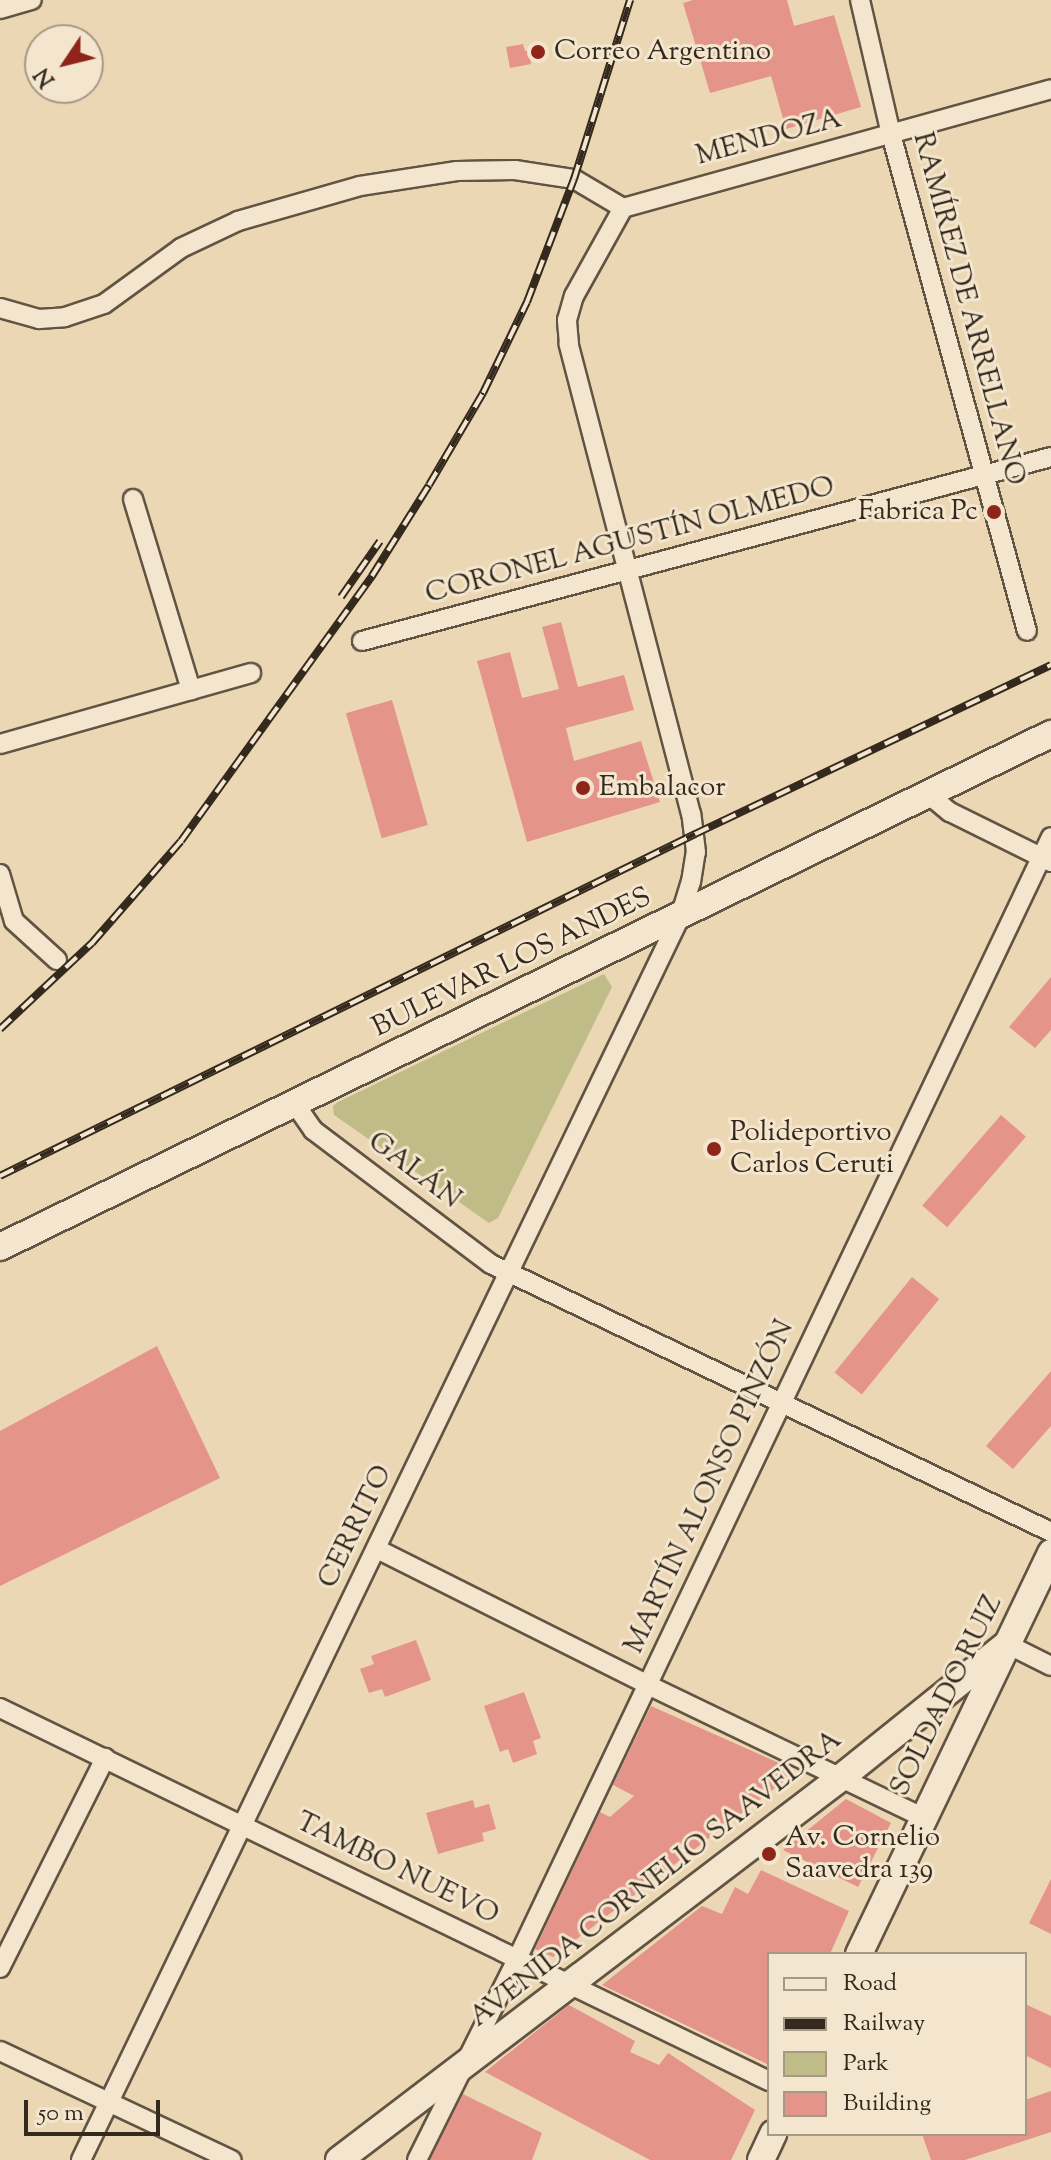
<!DOCTYPE html>
<meta charset="utf-8">
<style>
body{margin:0}
#map{position:relative;width:1051px;height:2160px;overflow:hidden;background:#ecd7b4;font-family:"Sorts Mill Goudy",serif}
div>[style]{position:absolute}
.green>*{inset:0;background:#bfbc88}
.building>*{inset:0;background:#e5948a;transform-origin:0 0}
.roads{filter:drop-shadow(2px 0 #615442) drop-shadow(-2px 0 #615442) drop-shadow(0 2px #615442) drop-shadow(0 -2px #615442)}
.street>*{height:18px;margin:-9px;padding:0 9px;transform-origin:9px;border-radius:9px;background:#f3e5ce}
.secondary>*{height:26px;margin:-13px;padding:0 13px;transform-origin:13px;border-radius:13px;background:#f3e5ce}
.rail>*{height:8px;margin-top:-4px;transform-origin:0;background:repeating-linear-gradient(90deg,#f3e5ce 0 15px,#33291c 0 30px);box-sizing:border-box;border-block:2px solid #33291c}
.dots>*{width:22px;height:22px;translate:-50% -50%;box-sizing:border-box;border:4px solid #f3e5ce;border-radius:50%}
span{translate:-50% -50%;white-space:nowrap;text-align:center;line-height:1.15;-webkit-text-stroke:6px #f3e5ce;paint-order:stroke}
.poi-label{font-size:28px;color:#33291c}
.left{translate:0 -50%;text-align:left}
.right{translate:-100% -50%;text-align:right}
.street-label{font-size:28px;color:#33291c}
.legend{position:absolute;left:767px;top:1952px;width:260px;height:184px;box-sizing:border-box;background:#f3e5ce;border:2px solid #a69a87;margin:0;padding:10px 14px;list-style:none;font-size:24px;color:#33291c}
.legend li{display:flex;align-items:center;gap:16px;height:40px}
.legend b{width:40px;border:2px solid #a69a87}
.north{position:absolute;left:24px;top:24px;width:80px;height:80px;box-sizing:border-box;background:#f3e5ce;border:2px solid #a69a87;border-radius:50%;rotate:235deg;font-size:22px;font-weight:700;line-height:32px;text-align:center;color:#33291c}
.north::after{content:'';display:block;margin:auto;width:28px;height:36px;background:#8f2418;clip-path:polygon(50% 0,100% 100%,50% 72%,0 100%)}
.scale{position:absolute;left:24px;top:2100px;width:136px;height:36px;box-sizing:border-box;border:4px solid #33291c;border-top:0;padding-left:10px;font-size:24px;line-height:28px;white-space:nowrap;color:#33291c;-webkit-text-stroke:6px #f3e5ce;paint-order:stroke}
</style>
<div id="map">
<div class="green">
<div style="clip-path:polygon(604px 974px,612px 987px,498px 1218px,489px 1223px,334px 1115px,333px 1106px,338px 1102px)"></div>
</div>
<div class="building">
<div style="clip-path:polygon(693px 0,787px 0,794px 26px,834px 15px,861px 107px,786px 129px,771px 76px,710px 93px,683px 3px)"></div>
<div style="clip-path:polygon(523px 44px,525px 51px,529px 50px,531px 64px,510px 68px,506px 47px)"></div>
<div style="clip-path:polygon(561px 622px,578px 687px,624px 675px,634px 710px,566px 728px,574px 761px,641px 741px,660px 802px,527px 842px,477px 661px,510px 652px,522px 698px,559px 689px,542px 627px)"></div>
<div style="left:392px;top:700px;width:130px;height:48px;rotate:74deg"></div>
<div style="clip-path:polygon(1051px 977px,1051px 1030px,1035px 1048px,1009px 1027px)"></div>
<div style="left:1001px;top:1115px;width:33px;height:120px;rotate:41deg"></div>
<div style="left:912px;top:1277px;width:35px;height:123px;rotate:39deg"></div>
<div style="clip-path:polygon(157px 1346px,220px 1478px,0 1586px,0 1431px)"></div>
<div style="clip-path:polygon(1051px 1371px,1051px 1426px,1013px 1469px,986px 1446px)"></div>
<div style="clip-path:polygon(416px 1640px,431px 1680px,385px 1697px,382px 1689px,369px 1693px,360px 1669px,374px 1664px,371px 1656px)"></div>
<div style="clip-path:polygon(524px 1692px,541px 1738px,533px 1741px,537px 1754px,513px 1763px,508px 1749px,500px 1752px,484px 1706px)"></div>
<div style="clip-path:polygon(651px 1706px,779px 1763px,788px 1778px,553px 1957px,535px 1949px,600px 1812px,610px 1817px,634px 1796px,613px 1785px)"></div>
<div style="clip-path:polygon(846px 1799px,891px 1823px,858px 1887px,783px 1850px)"></div>
<div style="clip-path:polygon(473px 1800px,475px 1808px,489px 1804px,496px 1829px,482px 1833px,484px 1841px,438px 1854px,426px 1813px)"></div>
<div style="clip-path:polygon(761px 1870px,849px 1911px,830px 1954px,769px 1954px,769px 2065px,602px 1985px,702px 1906px,722px 1914px,735px 1887px,748px 1894px)"></div>
<div style="clip-path:polygon(1051px 1879px,1051px 1934px,1029px 1923px)"></div>
<div style="clip-path:polygon(1025px 2004px,1051px 2016px,1051px 2068px,1025px 2055px)"></div>
<div style="clip-path:polygon(569px 2005px,635px 2041px,630px 2052px,659px 2065px,668px 2053px,755px 2110px,731px 2160px,650px 2160px,485px 2072px)"></div>
<div style="clip-path:polygon(1051px 2091px,1051px 2132px,965px 2160px,931px 2160px,922px 2134px,1025px 2134px,1025px 2100px)"></div>
<div style="clip-path:polygon(463px 2094px,542px 2133px,532px 2160px,430px 2160px)"></div>
</div>
<div class="roads">
<div class="street">
<div style="left:860px;top:0;width:138px;rotate:77deg"></div>
<div style="left:891px;top:134px;width:515px;rotate:74.7deg"></div>
<div style="left:0;top:9px;width:33px;rotate:-16deg"></div>
<div style="left:0;top:308px;width:41px;rotate:15.8deg"></div>
<div style="left:39px;top:319px;width:26px;rotate:-4deg"></div>
<div style="left:65px;top:317px;width:41px;rotate:-18.4deg"></div>
<div style="left:104px;top:304px;width:95px;rotate:-36deg"></div>
<div style="left:181px;top:248px;width:63px;rotate:-25.3deg"></div>
<div style="left:238px;top:221px;width:127px;rotate:-16deg"></div>
<div style="left:360px;top:186px;width:98px;rotate:-8.8deg"></div>
<div style="left:457px;top:171px;width:58px;rotate:-1deg"></div>
<div style="left:515px;top:170px;width:60px;rotate:8.7deg"></div>
<div style="left:574px;top:179px;width:57px;rotate:30.6deg"></div>
<div style="left:133px;top:499px;width:200px;rotate:73.1deg"></div>
<div style="left:362px;top:641px;width:713px;rotate:-14.95deg"></div>
<div style="left:0;top:744px;width:261px;rotate:-15.8deg"></div>
<div style="left:927px;top:793px;width:30px;rotate:40deg"></div>
<div style="left:950px;top:812px;width:113px;rotate:26.3deg"></div>
<div style="left:0;top:874px;width:49px;rotate:73.4deg"></div>
<div style="left:14px;top:921px;width:58px;rotate:42.2deg"></div>
<div style="left:295px;top:1104px;width:32px;rotate:55deg"></div>
<div style="left:313px;top:1130px;width:223px;rotate:37deg"></div>
<div style="left:491px;top:1264px;width:621px;rotate:25.57deg"></div>
<div style="left:377px;top:1549px;width:303px;rotate:26.6deg"></div>
<div style="left:648px;top:1685px;width:306px;rotate:25.7deg"></div>
<div style="left:1007px;top:1644px;width:49px;rotate:26.6deg"></div>
<div style="left:0;top:1708px;width:855px;rotate:25.88deg"></div>
<div style="left:0;top:1968px;width:235px;rotate:-63.4deg"></div>
<div style="left:0;top:2051px;width:256px;rotate:25.2deg"></div>
<div style="left:81px;top:2160px;width:1380px;rotate:-64.27deg"></div>
<div style="left:680px;top:917px;width:37px;rotate:-73deg"></div>
<div style="left:691px;top:882px;width:30px;rotate:-81deg"></div>
<div style="left:696px;top:852px;width:38px;rotate:-97deg"></div>
<div style="left:691px;top:814px;width:486px;rotate:-104.6deg"></div>
<div style="left:569px;top:344px;width:24px;rotate:-95deg"></div>
<div style="left:567px;top:320px;width:25px;rotate:-74deg"></div>
<div style="left:574px;top:296px;width:101px;rotate:-60.9deg"></div>
<div style="left:623px;top:208px;width:444px;rotate:-15.5deg"></div>
<div style="left:417px;top:2160px;width:227px;rotate:-63.5deg"></div>
<div style="left:518px;top:1957px;width:1240px;rotate:-64.55deg"></div>
</div>
<div class="secondary">
<div style="left:0;top:1247px;width:1170px;rotate:-26.02deg"></div>
<div style="left:859px;top:1954px;width:445px;rotate:-64.4deg"></div>
<div style="left:339px;top:2160px;width:634px;rotate:-37.3deg"></div>
<div style="left:843px;top:1776px;width:211px;rotate:-38.8deg"></div>
<div style="left:761px;top:2160px;width:29px;rotate:-65deg"></div>
</div>
</div>
<div class="rail">
<div style="left:341px;top:597px;width:68px;rotate:-55.1deg"></div>
<div style="left:0;top:1029px;width:126px;rotate:-43.1deg"></div>
<div style="left:92px;top:943px;width:135px;rotate:-48.9deg"></div>
<div style="left:181px;top:841px;width:327px;rotate:-54.2deg"></div>
<div style="left:372px;top:576px;width:107px;rotate:-57.9deg"></div>
<div style="left:429px;top:485px;width:107px;rotate:-59.6deg"></div>
<div style="left:483px;top:393px;width:101px;rotate:-64.2deg"></div>
<div style="left:527px;top:302px;width:132px;rotate:-69.1deg"></div>
<div style="left:574px;top:179px;width:188px;rotate:-72.6deg"></div>
<div style="left:0;top:1176px;width:775px;rotate:-26.2deg"></div>
<div style="left:695px;top:834px;width:394px;rotate:-25.4deg"></div>
</div>
<div class="dots">
<div style="left:538px;top:52px;background:#8f2418"></div>
<div style="left:994px;top:512px;background:#8f2418"></div>
<div style="left:583px;top:788px;background:#8f2418"></div>
<div style="left:714px;top:1149px;background:#8f2418"></div>
<div style="left:769px;top:1854px;background:#8f2418"></div>
</div>
<div class="poi-label">
<span class="left" style="left:554px;top:52px">Correo Argentino</span>
<span class="right" style="left:978px;top:512px">Fabrica Pc</span>
<span class="left" style="left:599px;top:788px">Embalacor</span>
<span class="left" style="left:730px;top:1149px">Polideportivo<br>Carlos Ceruti</span>
<span class="left" style="left:785px;top:1854px">Av. Cornelio<br>Saavedra 139</span>
</div>
<div class="street-label">
<span style="left:769px;top:138px;rotate:-15deg">MENDOZA</span>
<span style="left:968px;top:309px;rotate:75deg">RAMÍREZ DE ARRELLANO</span>
<span style="left:630px;top:541px;rotate:-15deg">CORONEL AGUSTÍN OLMEDO</span>
<span style="left:512px;top:963px;rotate:-26deg">BULEVAR LOS ANDES</span>
<span style="left:414px;top:1171px;rotate:37deg">GALÁN</span>
<span style="left:710px;top:1487px;rotate:-65deg">MARTÍN ALONSO PINZÓN</span>
<span style="left:356px;top:1527px;rotate:-64deg">CERRITO</span>
<span style="left:947px;top:1696px;rotate:-64deg">SOLDADO RUIZ</span>
<span style="left:397px;top:1869px;rotate:26deg">TAMBO NUEVO</span>
<span style="left:656px;top:1879px;rotate:-38deg">AVENIDA CORNELIO SAAVEDRA</span>
</div>
<ul class="legend">
<li><b style="height:10px;background:#f3e5ce"></b>Road</li>
<li><b style="height:10px;background:#33291c"></b>Railway</li>
<li><b style="height:22px;background:#bfbc88"></b>Park</li>
<li><b style="height:22px;background:#e5948a"></b>Building</li>
</ul>
<div class="north">N</div>
<div class="scale">50 m</div>
</div>
